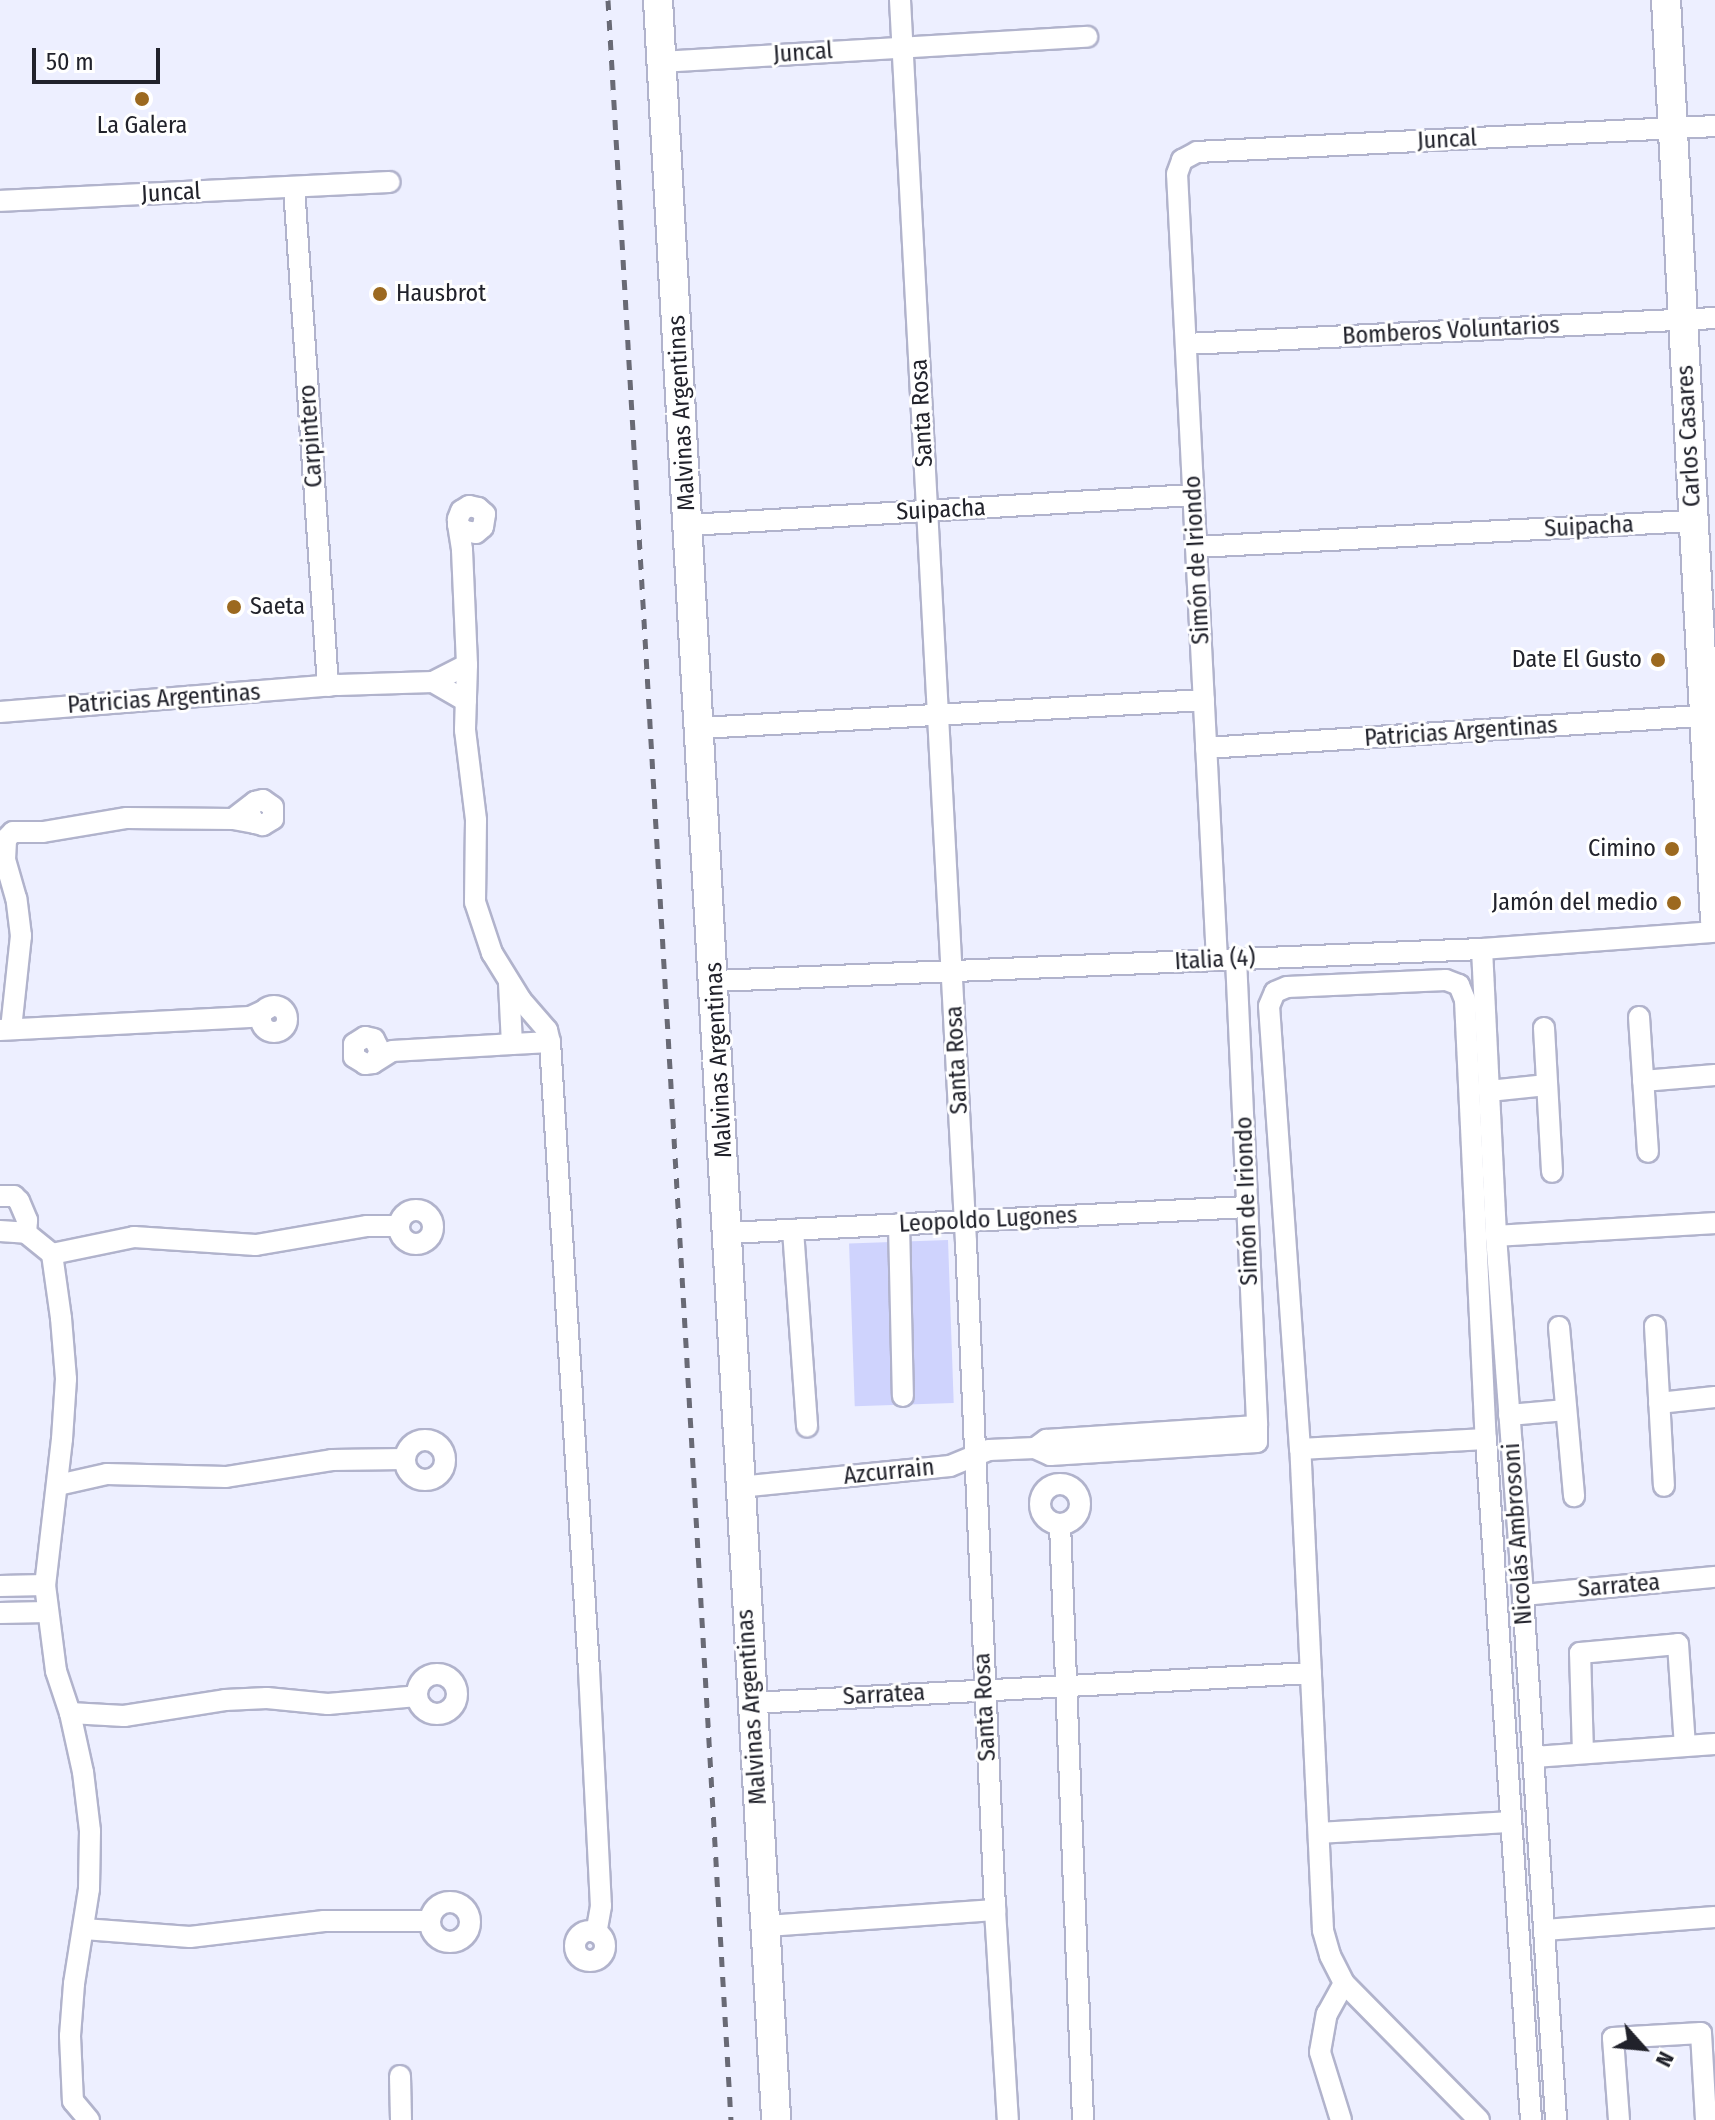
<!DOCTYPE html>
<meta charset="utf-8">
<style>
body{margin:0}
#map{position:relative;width:1715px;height:2120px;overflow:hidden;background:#edefff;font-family:"Fira Sans Condensed",sans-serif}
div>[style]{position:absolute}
.green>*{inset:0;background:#cfd3fd;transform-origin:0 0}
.roads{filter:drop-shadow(2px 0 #b1b3cc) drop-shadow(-2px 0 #b1b3cc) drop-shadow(0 2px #b1b3cc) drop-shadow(0 -2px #b1b3cc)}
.street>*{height:20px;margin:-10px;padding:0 10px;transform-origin:10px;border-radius:10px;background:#fff}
.street>.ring{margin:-10px;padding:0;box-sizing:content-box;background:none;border:20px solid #fff;border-radius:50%}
.secondary>*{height:28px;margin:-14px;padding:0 14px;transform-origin:14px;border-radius:14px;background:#fff}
.rail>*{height:5px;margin-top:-2.5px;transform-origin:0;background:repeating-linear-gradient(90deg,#696a75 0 10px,transparent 0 20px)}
.dots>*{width:22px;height:22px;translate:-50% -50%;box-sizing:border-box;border:4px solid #fff;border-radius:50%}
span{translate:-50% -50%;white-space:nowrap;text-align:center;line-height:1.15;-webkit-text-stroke:6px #fff;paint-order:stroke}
.street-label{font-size:24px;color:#21222b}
.poi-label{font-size:24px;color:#21222b}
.left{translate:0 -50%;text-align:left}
.right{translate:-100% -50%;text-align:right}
.north{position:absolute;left:1603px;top:2008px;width:80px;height:80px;-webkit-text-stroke:6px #fff;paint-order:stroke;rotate:117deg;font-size:22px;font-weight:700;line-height:32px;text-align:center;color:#21222b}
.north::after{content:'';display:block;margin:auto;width:28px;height:36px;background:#21222b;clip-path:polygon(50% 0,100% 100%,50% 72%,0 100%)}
.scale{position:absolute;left:32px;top:48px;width:128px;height:36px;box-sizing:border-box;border:4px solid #21222b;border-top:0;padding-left:10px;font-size:24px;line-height:28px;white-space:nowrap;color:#21222b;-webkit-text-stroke:6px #fff;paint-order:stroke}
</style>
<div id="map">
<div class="green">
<div style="left:948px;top:1240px;width:163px;height:99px;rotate:88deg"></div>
</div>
<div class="roads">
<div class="street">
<div style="left:900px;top:0;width:1244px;rotate:86.96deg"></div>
<div style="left:966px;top:1242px;width:669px;rotate:87.51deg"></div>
<div style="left:995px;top:1910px;width:210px;rotate:86.5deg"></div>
<div style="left:662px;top:62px;width:426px;rotate:-3.4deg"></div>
<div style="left:294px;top:187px;width:500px;rotate:86.1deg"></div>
<div style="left:0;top:201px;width:390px;rotate:-2.8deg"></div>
<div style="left:1186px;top:344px;width:530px;rotate:-2.81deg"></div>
<div style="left:458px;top:524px;width:9px;rotate:49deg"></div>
<div style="left:464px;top:531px;width:12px;rotate:9deg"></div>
<div style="left:476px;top:533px;width:9px;rotate:-41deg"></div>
<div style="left:483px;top:527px;width:13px;rotate:-81deg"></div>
<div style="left:485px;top:514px;width:9px;rotate:-139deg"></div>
<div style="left:478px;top:508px;width:9px;rotate:-167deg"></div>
<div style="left:469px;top:506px;width:9px;rotate:148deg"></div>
<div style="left:461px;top:511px;width:9px;rotate:111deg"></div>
<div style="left:458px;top:519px;width:5px;rotate:90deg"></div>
<div style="left:458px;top:524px;width:26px;rotate:81deg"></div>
<div style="left:462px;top:550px;width:115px;rotate:87.5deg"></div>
<div style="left:467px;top:665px;width:65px;rotate:91.8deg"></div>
<div style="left:465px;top:730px;width:91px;rotate:83deg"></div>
<div style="left:476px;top:820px;width:82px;rotate:90.7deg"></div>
<div style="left:475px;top:902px;width:54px;rotate:71.6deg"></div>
<div style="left:492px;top:953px;width:55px;rotate:58.3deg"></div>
<div style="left:521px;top:1000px;width:40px;rotate:49deg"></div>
<div style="left:547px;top:1030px;width:12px;rotate:76deg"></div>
<div style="left:550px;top:1042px;width:629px;rotate:86.45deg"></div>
<div style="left:589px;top:1670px;width:236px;rotate:87.1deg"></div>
<div style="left:601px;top:1906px;width:27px;rotate:100deg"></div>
<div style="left:689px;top:525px;width:505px;rotate:-3.41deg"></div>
<div style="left:1196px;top:547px;width:499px;rotate:-3deg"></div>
<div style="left:466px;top:701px;width:38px;rotate:-150deg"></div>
<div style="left:433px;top:682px;width:38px;rotate:-27deg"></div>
<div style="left:0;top:712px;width:339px;rotate:-4.6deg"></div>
<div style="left:338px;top:685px;width:95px;rotate:-1.8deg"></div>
<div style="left:700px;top:728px;width:505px;rotate:-3.18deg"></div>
<div style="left:1206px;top:748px;width:510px;rotate:-3.71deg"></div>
<div style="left:233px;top:819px;width:28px;rotate:-38deg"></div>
<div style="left:255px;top:802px;width:8px;rotate:-14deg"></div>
<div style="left:263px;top:800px;width:12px;rotate:35deg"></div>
<div style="left:273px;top:807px;width:12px;rotate:90deg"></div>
<div style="left:273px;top:819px;width:12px;rotate:149deg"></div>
<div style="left:263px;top:825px;width:8px;rotate:-166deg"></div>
<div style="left:255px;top:823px;width:12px;rotate:-121deg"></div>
<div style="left:249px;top:813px;width:9px;rotate:-69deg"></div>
<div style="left:1482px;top:949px;width:287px;rotate:87.2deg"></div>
<div style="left:1496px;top:1236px;width:360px;rotate:85.7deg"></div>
<div style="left:1523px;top:1595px;width:526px;rotate:86.4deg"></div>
<div style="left:1236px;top:959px;width:467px;rotate:87.4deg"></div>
<div style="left:1257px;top:1426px;width:16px;rotate:90deg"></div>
<div style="left:1257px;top:1442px;width:207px;rotate:176.4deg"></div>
<div style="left:1050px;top:1455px;width:17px;rotate:-155deg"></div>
<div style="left:1035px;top:1448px;width:14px;rotate:-36deg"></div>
<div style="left:1046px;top:1440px;width:211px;rotate:-3.8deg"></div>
<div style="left:1217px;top:960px;width:787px;rotate:-92.91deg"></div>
<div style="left:1177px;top:174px;width:15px;rotate:-70deg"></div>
<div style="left:1182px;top:160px;width:17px;rotate:-28deg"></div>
<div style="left:1197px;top:152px;width:519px;rotate:-2.87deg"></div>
<div style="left:715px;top:981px;width:768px;rotate:-2.39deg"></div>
<div style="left:1482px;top:949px;width:234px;rotate:-4.2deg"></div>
<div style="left:509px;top:983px;width:61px;rotate:87.2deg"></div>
<div class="ring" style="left:261px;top:1006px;width:6px;height:6px"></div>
<div style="left:1639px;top:1017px;width:135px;rotate:86.2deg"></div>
<div style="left:1544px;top:1028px;width:144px;rotate:86.8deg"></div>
<div style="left:11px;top:1029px;width:94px;rotate:-83.9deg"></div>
<div style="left:21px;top:936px;width:38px;rotate:-97deg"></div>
<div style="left:16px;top:898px;width:40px;rotate:-106deg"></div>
<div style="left:5px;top:860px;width:21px;rotate:-87deg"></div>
<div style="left:6px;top:839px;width:10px;rotate:-45deg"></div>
<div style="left:13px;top:832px;width:30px"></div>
<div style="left:43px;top:832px;width:85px;rotate:-9.5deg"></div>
<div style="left:127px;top:818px;width:106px;rotate:0.5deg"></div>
<div style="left:233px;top:819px;width:22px;rotate:10deg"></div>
<div style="left:0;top:1030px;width:250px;rotate:-3deg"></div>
<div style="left:250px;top:1017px;width:19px;rotate:-25deg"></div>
<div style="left:376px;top:1059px;width:9px;rotate:-63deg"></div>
<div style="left:380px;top:1051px;width:13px;rotate:-117deg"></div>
<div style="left:374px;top:1039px;width:9px;rotate:-167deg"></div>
<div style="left:365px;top:1037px;width:13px;rotate:148deg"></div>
<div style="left:354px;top:1044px;width:13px;rotate:90deg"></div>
<div style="left:354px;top:1057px;width:13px;rotate:32deg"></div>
<div style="left:365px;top:1064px;width:8px;rotate:-7deg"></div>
<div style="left:373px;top:1063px;width:22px;rotate:-32deg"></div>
<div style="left:392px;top:1051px;width:158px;rotate:-3.3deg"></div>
<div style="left:1643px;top:1081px;width:72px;rotate:-4.8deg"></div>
<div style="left:1489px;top:1091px;width:58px;rotate:-5.9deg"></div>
<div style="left:0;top:1196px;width:14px"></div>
<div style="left:14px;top:1196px;width:7px;rotate:45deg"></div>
<div style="left:19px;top:1201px;width:21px;rotate:67deg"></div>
<div style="left:27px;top:1220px;width:13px;rotate:94deg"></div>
<div class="ring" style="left:399px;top:1210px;width:14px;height:14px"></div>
<div style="left:899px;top:1224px;width:172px;rotate:88.7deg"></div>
<div style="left:793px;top:1230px;width:197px;rotate:85.9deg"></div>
<div style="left:0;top:1231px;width:26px;rotate:4deg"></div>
<div style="left:26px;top:1233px;width:33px;rotate:39deg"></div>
<div style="left:52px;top:1254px;width:65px;rotate:82deg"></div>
<div style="left:61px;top:1318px;width:61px;rotate:85.3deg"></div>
<div style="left:66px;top:1379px;width:60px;rotate:93.8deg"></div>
<div style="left:62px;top:1439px;width:147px;rotate:96.6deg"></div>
<div style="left:45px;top:1585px;width:87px;rotate:82.7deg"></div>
<div style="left:56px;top:1671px;width:44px;rotate:71.6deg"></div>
<div style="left:70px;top:1713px;width:60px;rotate:77.6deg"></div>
<div style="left:83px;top:1772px;width:59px;rotate:83.2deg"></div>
<div style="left:90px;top:1831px;width:58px;rotate:91deg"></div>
<div style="left:89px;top:1889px;width:96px;rotate:99deg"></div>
<div style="left:74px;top:1984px;width:52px;rotate:94.4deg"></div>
<div style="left:70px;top:2036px;width:65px;rotate:87.4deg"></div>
<div style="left:73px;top:2101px;width:25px;rotate:50deg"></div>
<div style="left:728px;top:1233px;width:520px;rotate:-2.87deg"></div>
<div style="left:1496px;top:1236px;width:219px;rotate:-3.4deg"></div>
<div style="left:52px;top:1254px;width:84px;rotate:-11.7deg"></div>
<div style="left:134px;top:1237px;width:122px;rotate:3.8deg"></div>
<div style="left:256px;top:1245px;width:113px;rotate:-9.7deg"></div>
<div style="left:367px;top:1226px;width:31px"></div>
<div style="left:1655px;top:1326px;width:160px;rotate:86.8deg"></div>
<div style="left:1559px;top:1327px;width:170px;rotate:84.9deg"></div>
<div style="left:1659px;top:1403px;width:56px;rotate:-6.1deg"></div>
<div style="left:1509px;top:1415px;width:57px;rotate:-5deg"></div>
<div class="ring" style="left:405px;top:1440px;width:20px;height:20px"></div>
<div style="left:1300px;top:1449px;width:186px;rotate:-3.1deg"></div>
<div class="ring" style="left:1040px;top:1484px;width:20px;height:20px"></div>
<div style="left:58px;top:1485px;width:50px;rotate:-12.7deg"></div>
<div style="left:107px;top:1474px;width:119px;rotate:1.4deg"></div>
<div style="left:226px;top:1477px;width:107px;rotate:-9.1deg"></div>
<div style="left:332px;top:1460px;width:73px;rotate:-0.8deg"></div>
<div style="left:739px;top:1487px;width:212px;rotate:-5.7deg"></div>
<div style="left:950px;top:1466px;width:42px;rotate:-22.3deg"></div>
<div style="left:989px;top:1450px;width:46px;rotate:-2.5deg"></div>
<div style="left:1060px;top:1524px;width:596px;rotate:87.79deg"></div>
<div style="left:0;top:1586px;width:45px;rotate:-1.3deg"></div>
<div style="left:1523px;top:1595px;width:193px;rotate:-5.4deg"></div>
<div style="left:0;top:1613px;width:47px;rotate:-1.2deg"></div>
<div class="ring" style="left:417px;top:1674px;width:20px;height:20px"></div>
<div style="left:752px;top:1703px;width:560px;rotate:-3.07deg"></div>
<div style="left:70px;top:1713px;width:54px;rotate:3.2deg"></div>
<div style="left:124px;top:1716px;width:102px;rotate:-9deg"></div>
<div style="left:225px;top:1700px;width:42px;rotate:-2.7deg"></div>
<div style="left:267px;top:1698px;width:61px;rotate:5.6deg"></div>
<div style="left:328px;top:1704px;width:89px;rotate:-5.1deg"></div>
<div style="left:1583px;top:1753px;width:100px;rotate:-91.7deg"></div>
<div style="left:1580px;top:1653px;width:98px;rotate:-5.2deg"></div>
<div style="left:1678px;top:1644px;width:102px;rotate:86.1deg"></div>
<div style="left:1534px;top:1757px;width:181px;rotate:-4.1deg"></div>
<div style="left:1319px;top:1833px;width:192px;rotate:-3.3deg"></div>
<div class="ring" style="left:430px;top:1902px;width:20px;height:20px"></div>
<div style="left:766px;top:1926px;width:230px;rotate:-4deg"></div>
<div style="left:84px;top:1929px;width:106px;rotate:4.3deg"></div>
<div style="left:190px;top:1937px;width:135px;rotate:-6.8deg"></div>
<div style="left:324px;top:1921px;width:106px"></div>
<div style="left:1545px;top:1930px;width:170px;rotate:-4.4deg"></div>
<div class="ring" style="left:575px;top:1931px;width:10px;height:10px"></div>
<div style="left:400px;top:2076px;width:44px;rotate:88.7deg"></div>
<div style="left:1341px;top:2120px;width:71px;rotate:-107.2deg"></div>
<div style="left:1320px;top:2052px;width:39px;rotate:-80deg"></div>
<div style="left:1327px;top:2014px;width:35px;rotate:-61deg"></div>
<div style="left:1479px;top:2120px;width:192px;rotate:-134.6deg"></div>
<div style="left:1344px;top:1983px;width:31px;rotate:-117deg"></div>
<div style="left:1330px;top:1955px;width:26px;rotate:-106deg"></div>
<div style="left:1323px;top:1930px;width:482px;rotate:-92.7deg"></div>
<div style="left:1300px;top:1449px;width:444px;rotate:-94deg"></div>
<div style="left:1269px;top:1006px;width:15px;rotate:-67deg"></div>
<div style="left:1275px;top:992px;width:13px;rotate:-23deg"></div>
<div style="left:1287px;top:987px;width:159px;rotate:-2.5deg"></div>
<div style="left:1446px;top:980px;width:14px;rotate:21deg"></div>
<div style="left:1459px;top:985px;width:16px;rotate:68deg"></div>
<div style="left:1465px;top:1000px;width:440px;rotate:87.3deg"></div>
<div style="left:1486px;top:1439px;width:682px;rotate:86.22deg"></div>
<div style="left:1619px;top:2120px;width:82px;rotate:-94.2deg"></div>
<div style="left:1613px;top:2038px;width:88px;rotate:-3.3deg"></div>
<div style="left:1701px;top:2033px;width:87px;rotate:86.7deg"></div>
</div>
<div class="secondary">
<div style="left:658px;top:0;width:2123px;rotate:86.81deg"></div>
<div style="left:1666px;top:0;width:921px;rotate:86.95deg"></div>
</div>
</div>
<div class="rail">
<div style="left:608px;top:0;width:2124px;rotate:86.68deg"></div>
</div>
<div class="dots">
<div style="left:142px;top:99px;background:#9c691f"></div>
<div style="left:380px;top:294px;background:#9c691f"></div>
<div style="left:234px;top:607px;background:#9c691f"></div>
<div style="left:1658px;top:660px;background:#9c691f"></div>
<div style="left:1672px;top:849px;background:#9c691f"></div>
<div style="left:1674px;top:903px;background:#9c691f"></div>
</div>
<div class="street-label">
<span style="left:803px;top:53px;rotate:-4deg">Juncal</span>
<span style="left:1447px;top:140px;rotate:-3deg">Juncal</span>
<span style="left:171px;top:193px;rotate:-3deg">Juncal</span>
<span style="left:1451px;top:331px;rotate:-3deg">Bomberos Voluntarios</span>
<span style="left:682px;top:413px;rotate:-93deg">Malvinas Argentinas</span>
<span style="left:922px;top:413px;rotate:-93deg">Santa Rosa</span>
<span style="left:311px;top:436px;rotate:-94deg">Carpintero</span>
<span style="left:1689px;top:436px;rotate:-93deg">Carlos Casares</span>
<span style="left:941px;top:510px;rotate:-3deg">Suipacha</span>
<span style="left:1589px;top:527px;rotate:-3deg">Suipacha</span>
<span style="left:1197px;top:560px;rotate:-93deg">Simón de Iriondo</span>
<span style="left:164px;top:699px;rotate:-4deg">Patricias Argentinas</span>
<span style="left:1461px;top:732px;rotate:-4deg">Patricias Argentinas</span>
<span style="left:1215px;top:960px;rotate:-3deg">Italia (4)</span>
<span style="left:719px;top:1060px;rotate:-93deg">Malvinas Argentinas</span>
<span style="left:957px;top:1060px;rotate:-93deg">Santa Rosa</span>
<span style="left:1247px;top:1201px;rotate:-92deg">Simón de Iriondo</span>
<span style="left:988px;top:1220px;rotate:-3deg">Leopoldo Lugones</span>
<span style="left:889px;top:1472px;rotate:-6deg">Azcurrain</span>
<span style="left:1518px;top:1534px;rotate:-94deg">Nicolás Ambrosoni</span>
<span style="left:1619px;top:1586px;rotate:-5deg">Sarratea</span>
<span style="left:884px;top:1695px;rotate:-3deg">Sarratea</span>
<span style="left:752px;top:1707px;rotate:-94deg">Malvinas Argentinas</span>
<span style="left:985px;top:1707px;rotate:-93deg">Santa Rosa</span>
</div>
<div class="poi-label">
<span style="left:142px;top:126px">La Galera</span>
<span class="left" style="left:396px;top:294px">Hausbrot</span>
<span class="left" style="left:250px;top:607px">Saeta</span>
<span class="right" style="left:1642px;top:660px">Date El Gusto</span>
<span class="right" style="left:1656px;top:849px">Cimino</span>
<span class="right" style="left:1658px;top:903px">Jamón del medio</span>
</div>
<div class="north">N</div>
<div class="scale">50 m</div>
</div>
